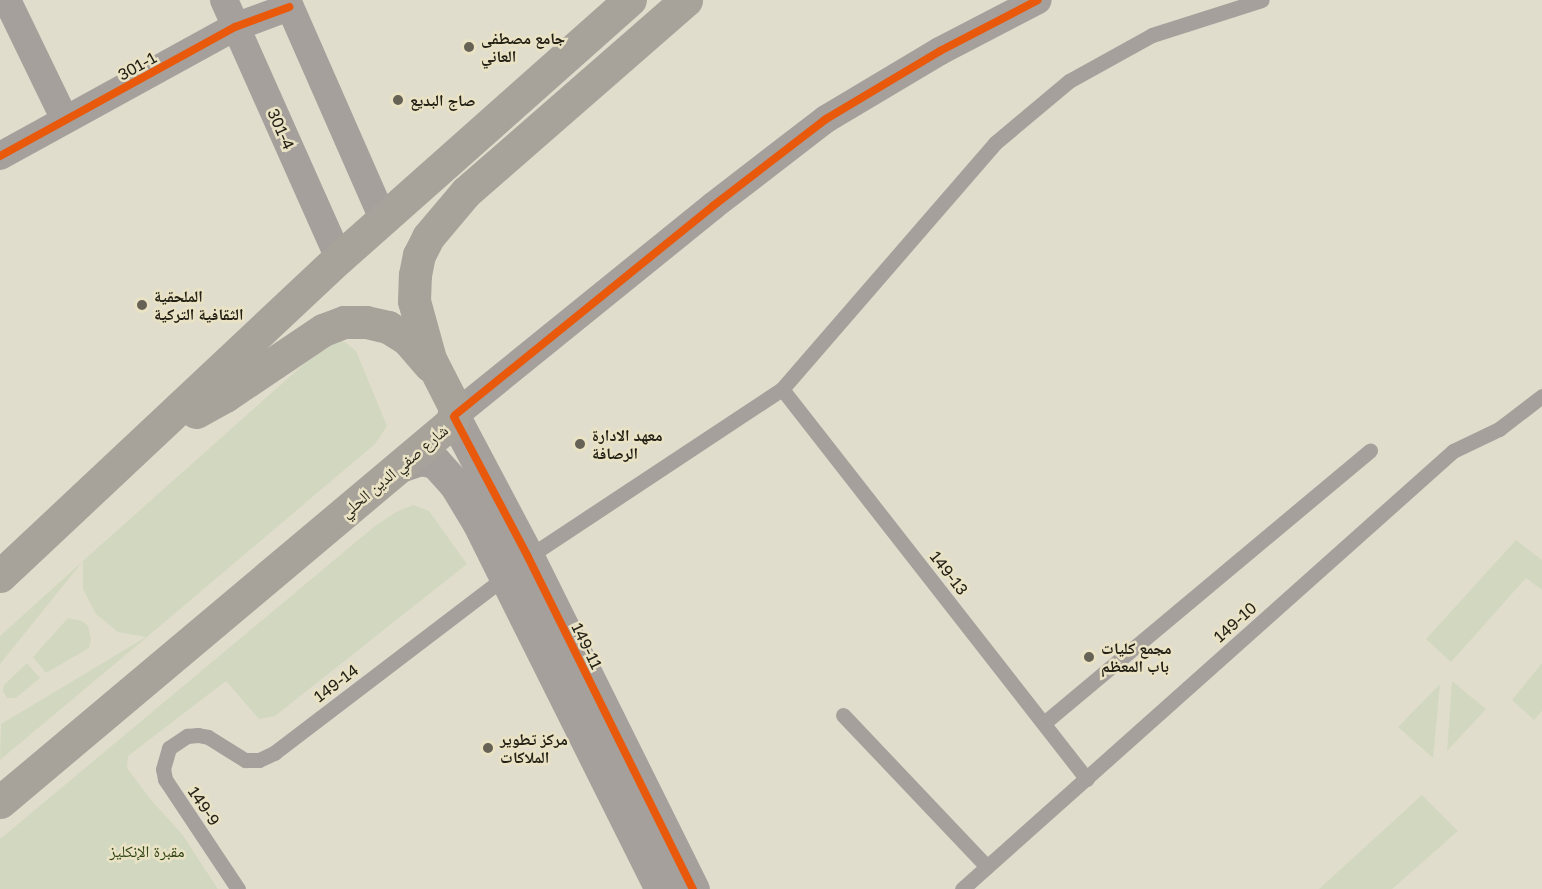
<!DOCTYPE html>
<meta charset="utf-8">
<style>
body{margin:0}
#map{position:relative;width:1542px;height:889px;overflow:hidden;background:#e1ddcc;font-family:"Golos Text","Noto Naskh Arabic",sans-serif}
div>[style]{position:absolute}
.green>*{inset:0;background:#d2d8c0}
.service>*{height:15px;margin:-7.5px;padding:0 7.5px;transform-origin:7.5px;border-radius:7.5px;background:#a6a09c}
.minor>*{height:28px;margin:-14px;padding:0 14px;transform-origin:14px;border-radius:14px;background:#a6a09c}
.tertiary>*{height:33px;margin:-16.5px;padding:0 16.5px;transform-origin:16.5px;border-radius:16.5px;background:#a6a09c}
.primary>*{height:33px;margin:-16.5px;padding:0 16.5px;transform-origin:16.5px;border-radius:16.5px;background:#a7a29a}
.cycleway>*{height:8px;margin:-4px;padding:0 4px;transform-origin:4px;border-radius:4px;background:#e8590c}
.dots>*{width:16px;height:16px;translate:-50% -50%;box-sizing:border-box;border:3px solid #e9e2c4;border-radius:50%}
span{translate:-50% -50%;white-space:nowrap;text-align:center;line-height:1.15;-webkit-text-stroke:5px #e9e2c4;paint-order:stroke}
.poi-label{font-size:16px;color:#242116;font-weight:700}
.left{translate:0 -50%;text-align:left}
.street-label{font-size:16px;color:#242116}
.park-label{font-size:16px;color:#2f4312}
</style>
<div id="map">
<div class="green">
<div style="clip-path:polygon(331px 340px,345px 342px,356px 351px,387px 426px,375px 444px,147px 637px,0 760px,1px 724px,146px 637px,118px 632px,96px 614px,83px 589px,83px 561px,0 664px,0 636px,84px 560px)"></div>
<div style="clip-path:polygon(413px 505px,429px 511px,467px 564px,275px 716px,259px 719px,226px 681px,128px 756px,127px 768px,151px 800px,182px 834px,218px 889px,0 889px,0 839px,375px 526px,396px 512px)"></div>
<div style="clip-path:polygon(1516px 540px,1542px 560px,1542px 590px,1526px 578px,1451px 662px,1426px 639px)"></div>
<div style="clip-path:polygon(68px 618px,82px 621px,88px 626px,91px 639px,89px 648px,46px 673px,33px 657px)"></div>
<div style="clip-path:polygon(27px 663px,40px 678px,16px 698px,7px 698px,3px 691px,4px 685px)"></div>
<div style="clip-path:polygon(1542px 663px,1542px 711px,1534px 720px,1512px 700px)"></div>
<div style="clip-path:polygon(1452px 681px,1486px 709px,1447px 751px)"></div>
<div style="clip-path:polygon(1440px 684px,1433px 758px,1398px 727px)"></div>
<div style="clip-path:polygon(1422px 795px,1458px 831px,1392px 889px,1319px 889px)"></div>
</div>
<div class="service">
<div style="left:782px;top:389px;width:495px;rotate:52deg"></div>
<div style="left:528px;top:557px;width:305px;rotate:-33.5deg"></div>
<div style="left:782px;top:389px;width:325px;rotate:-49.1deg"></div>
<div style="left:995px;top:143px;width:97px;rotate:-40deg"></div>
<div style="left:1069px;top:81px;width:95px;rotate:-29deg"></div>
<div style="left:1152px;top:35px;width:115px;rotate:-17.7deg"></div>
<div style="left:843px;top:715px;width:209px;rotate:46.5deg"></div>
<div style="left:1044px;top:723px;width:425px;rotate:-39.9deg"></div>
<div style="left:238px;top:889px;width:132px;rotate:-123.6deg"></div>
<div style="left:165px;top:779px;width:10px;rotate:-101deg"></div>
<div style="left:163px;top:769px;width:22px;rotate:-74deg"></div>
<div style="left:169px;top:748px;width:22px;rotate:-34deg"></div>
<div style="left:187px;top:736px;width:11px;rotate:-5deg"></div>
<div style="left:198px;top:735px;width:10px;rotate:11deg"></div>
<div style="left:208px;top:737px;width:44px;rotate:31.9deg"></div>
<div style="left:245px;top:760px;width:14px"></div>
<div style="left:259px;top:760px;width:17px;rotate:-25deg"></div>
<div style="left:274px;top:753px;width:290px;rotate:-37.3deg"></div>
<div style="left:962px;top:889px;width:658px;rotate:-41.73deg"></div>
<div style="left:1453px;top:451px;width:51px;rotate:-25.6deg"></div>
<div style="left:1499px;top:429px;width:54px;rotate:-37.5deg"></div>
</div>
<div class="minor">
<div style="left:7px;top:0;width:133px;rotate:64.2deg"></div>
<div style="left:224px;top:0;width:282px;rotate:66deg"></div>
<div style="left:287px;top:0;width:239px;rotate:66.3deg"></div>
<div style="left:0;top:156px;width:268px;rotate:-28.8deg"></div>
<div style="left:235px;top:27px;width:58px;rotate:-20.3deg"></div>
<div style="left:455px;top:415px;width:332px;rotate:-39deg"></div>
<div style="left:713px;top:206px;width:143px;rotate:-37.6deg"></div>
<div style="left:826px;top:119px;width:133px;rotate:-30.8deg"></div>
<div style="left:940px;top:51px;width:110px;rotate:-27.5deg"></div>
</div>
<div class="tertiary">
<div style="left:454px;top:417px;width:158px;rotate:62.1deg"></div>
<div style="left:528px;top:557px;width:371px;rotate:63.6deg"></div>
<div style="left:403px;top:465px;width:18px;rotate:-19deg"></div>
<div style="left:420px;top:459px;width:15px;rotate:11deg"></div>
<div style="left:435px;top:462px;width:30px;rotate:48deg"></div>
<div style="left:455px;top:484px;width:44px;rotate:58.8deg"></div>
<div style="left:478px;top:522px;width:410px;rotate:63.5deg"></div>
</div>
<div class="primary">
<div style="left:196px;top:412px;width:33px;rotate:-29deg"></div>
<div style="left:225px;top:396px;width:118px;rotate:-34deg"></div>
<div style="left:323px;top:330px;width:22px;rotate:-21deg"></div>
<div style="left:344px;top:322px;width:22px"></div>
<div style="left:366px;top:322px;width:23px;rotate:13deg"></div>
<div style="left:388px;top:327px;width:22px;rotate:32deg"></div>
<div style="left:407px;top:339px;width:35px;rotate:49deg"></div>
<div style="left:0;top:576px;width:465px;rotate:-43.2deg"></div>
<div style="left:339px;top:258px;width:389px;rotate:-41.6deg"></div>
<div style="left:0;top:802px;width:591px;rotate:-40.05deg"></div>
<div style="left:452px;top:422px;width:14px;rotate:-78deg"></div>
<div style="left:455px;top:408px;width:55px;rotate:-117deg"></div>
<div style="left:430px;top:359px;width:60px;rotate:-105.4deg"></div>
<div style="left:414px;top:301px;width:26px;rotate:-88deg"></div>
<div style="left:415px;top:275px;width:20px;rotate:-79deg"></div>
<div style="left:419px;top:255px;width:20px;rotate:-63deg"></div>
<div style="left:428px;top:237px;width:59px;rotate:-49.8deg"></div>
<div style="left:466px;top:192px;width:292px;rotate:-41.1deg"></div>
</div>
<div class="cycleway">
<div style="left:0;top:156px;width:268px;rotate:-28.8deg"></div>
<div style="left:235px;top:27px;width:58px;rotate:-20.3deg"></div>
<div style="left:455px;top:415px;width:332px;rotate:-39deg"></div>
<div style="left:713px;top:206px;width:143px;rotate:-37.6deg"></div>
<div style="left:826px;top:119px;width:133px;rotate:-30.8deg"></div>
<div style="left:940px;top:51px;width:110px;rotate:-27.5deg"></div>
<div style="left:454px;top:417px;width:158px;rotate:62.1deg"></div>
<div style="left:528px;top:557px;width:371px;rotate:63.6deg"></div>
</div>
<div class="dots">
<div style="left:469px;top:47px;background:#666356"></div>
<div style="left:398px;top:100px;background:#666356"></div>
<div style="left:142px;top:305px;background:#666356"></div>
<div style="left:580px;top:444px;background:#666356"></div>
<div style="left:1089px;top:657px;background:#666356"></div>
<div style="left:488px;top:748px;background:#666356"></div>
</div>
<div class="poi-label">
<span class="left" style="left:481px;top:47px">جامع مصطفى<br>العاني</span>
<span class="left" style="left:410px;top:100px">صاج البديع</span>
<span class="left" style="left:154px;top:305px">الملحقية<br>الثقافية التركية</span>
<span class="left" style="left:592px;top:444px">معهد الادارة<br>الرصافة</span>
<span class="left" style="left:1101px;top:657px">مجمع كليات<br>باب المعظم</span>
<span class="left" style="left:500px;top:748px">مركز تطوير<br>الملاكات</span>
</div>
<div class="street-label">
<span style="left:137px;top:66px;rotate:-29deg">301-1</span>
<span style="left:281px;top:129px;rotate:66deg">301-4</span>
<span style="left:394px;top:471px;rotate:-40deg">شارع صفي الدين الحلي</span>
<span style="left:949px;top:573px;rotate:52deg">149-13</span>
<span style="left:1235px;top:622px;rotate:-42deg">149-10</span>
<span style="left:587px;top:646px;rotate:64deg">149-11</span>
<span style="left:336px;top:683px;rotate:-37deg">149-14</span>
<span style="left:204px;top:806px;rotate:56deg">149-9</span>
</div>
<div class="park-label">
<span style="left:147px;top:851px">مقبرة الإنكليز</span>
</div>
</div>
